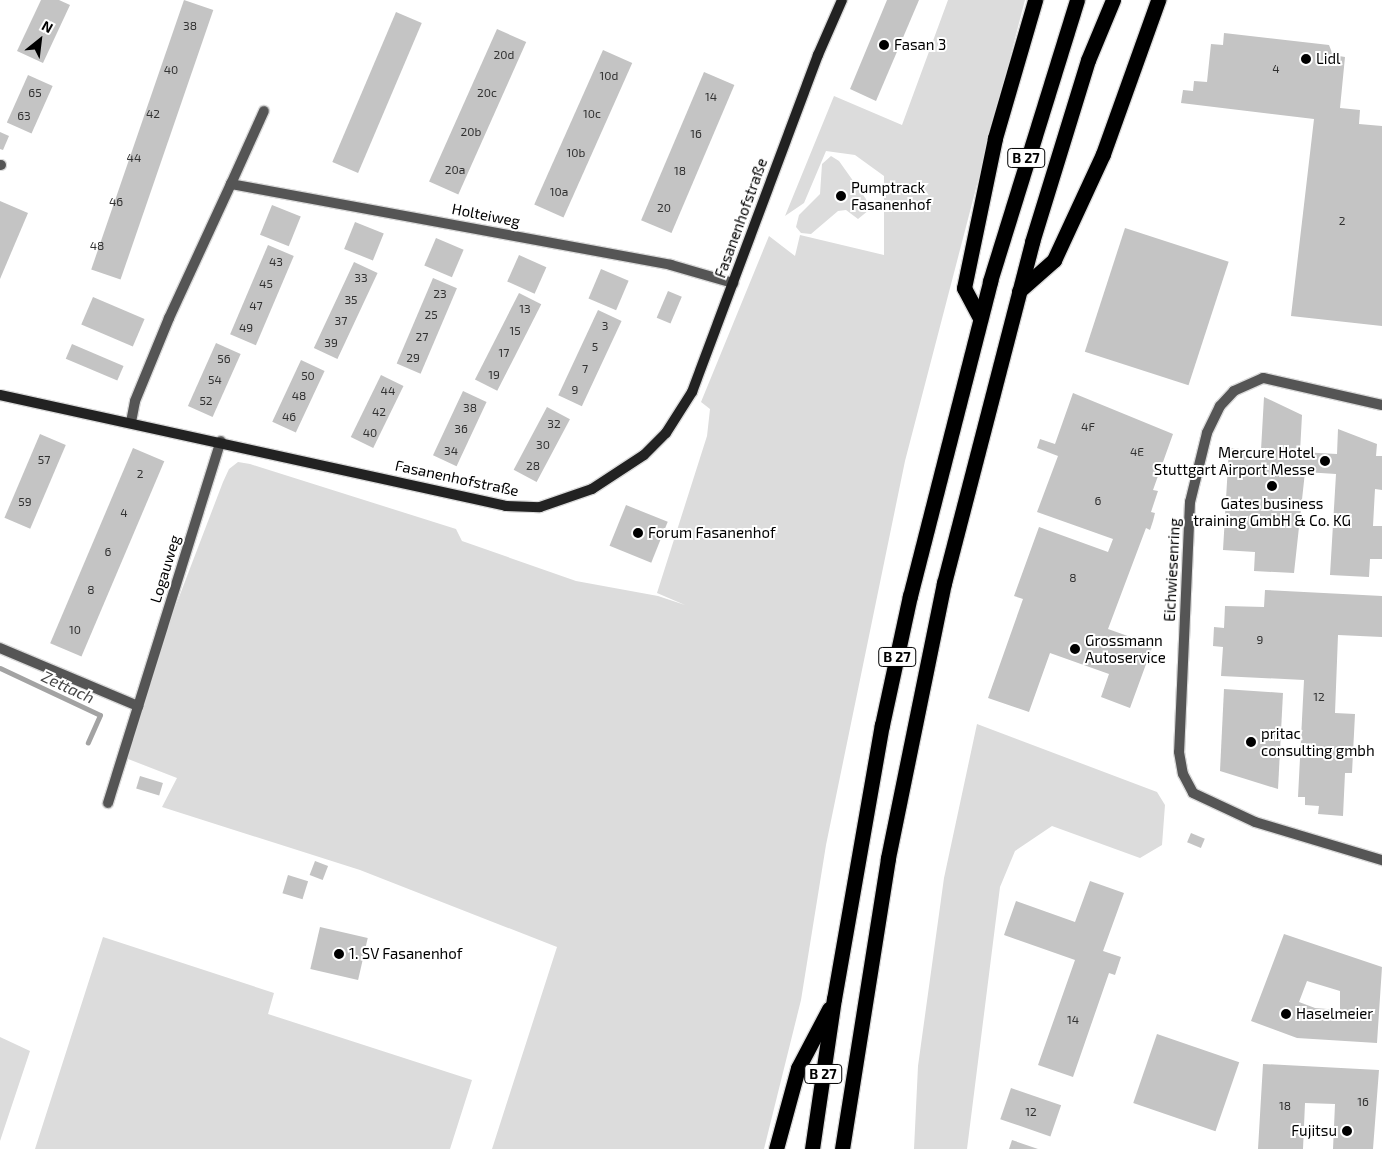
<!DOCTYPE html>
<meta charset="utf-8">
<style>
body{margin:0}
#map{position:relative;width:1382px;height:1149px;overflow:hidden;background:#fff;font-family:"Exo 2",sans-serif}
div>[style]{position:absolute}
.green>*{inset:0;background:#dcdcdc}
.stream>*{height:5px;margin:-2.5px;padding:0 2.5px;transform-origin:2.5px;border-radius:2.5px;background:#a3a3a3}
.building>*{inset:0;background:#c4c4c4;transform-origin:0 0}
.roads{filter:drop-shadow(1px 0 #dbdbdb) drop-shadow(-1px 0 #dbdbdb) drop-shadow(0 1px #dbdbdb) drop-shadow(0 -1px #dbdbdb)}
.street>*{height:10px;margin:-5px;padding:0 5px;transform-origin:5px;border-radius:5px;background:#555}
.secondary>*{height:10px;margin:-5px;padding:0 5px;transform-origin:5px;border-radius:5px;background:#222}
.highway>*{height:15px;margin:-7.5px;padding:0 7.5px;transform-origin:7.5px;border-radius:7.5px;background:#000}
.dots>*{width:14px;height:14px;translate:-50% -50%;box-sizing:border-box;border:2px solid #fff;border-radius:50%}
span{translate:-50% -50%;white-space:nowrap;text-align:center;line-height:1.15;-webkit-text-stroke:4px #fff;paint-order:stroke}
.number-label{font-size:12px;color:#313131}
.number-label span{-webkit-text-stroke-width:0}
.shield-label span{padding:1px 4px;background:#fff;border:1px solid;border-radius:4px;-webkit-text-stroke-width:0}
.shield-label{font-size:14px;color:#000;font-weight:700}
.poi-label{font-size:15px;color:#000}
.left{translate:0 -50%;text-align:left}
.right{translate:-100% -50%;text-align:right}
.street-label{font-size:15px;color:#000}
.water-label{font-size:16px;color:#444;font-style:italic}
.north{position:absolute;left:15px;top:15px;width:50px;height:50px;-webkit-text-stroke:4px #fff;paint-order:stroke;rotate:29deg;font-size:14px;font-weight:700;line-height:20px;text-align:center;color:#000}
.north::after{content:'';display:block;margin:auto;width:18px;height:22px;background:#000;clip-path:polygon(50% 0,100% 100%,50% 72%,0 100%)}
</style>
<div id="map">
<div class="green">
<div style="clip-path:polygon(948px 0,1025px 0,905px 461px,826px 845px,801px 1000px,764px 1149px,492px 1149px,557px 947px,360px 870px,162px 807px,177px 778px,123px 757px,142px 694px,223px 482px,229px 469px,238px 462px,250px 464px,456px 529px,462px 541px,576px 581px,658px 596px,685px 605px,657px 593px,707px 436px,710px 409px,701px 402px,769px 236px,795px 256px,800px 235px,884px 255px,884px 176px,855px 155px,826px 151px,804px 203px,785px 216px,834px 96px,902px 125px)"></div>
<div style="clip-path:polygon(831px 156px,839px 161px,866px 199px,869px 210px,858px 219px,846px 210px,838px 211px,811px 234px,801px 233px,796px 227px,799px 215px,820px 194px,822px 164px)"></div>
<div style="clip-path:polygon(977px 724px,1157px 792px,1165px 805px,1162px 845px,1140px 858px,1052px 826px,1015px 851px,1000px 887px,967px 1149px,914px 1149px,918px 1066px,944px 878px)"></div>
<div style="clip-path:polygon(103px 937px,274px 993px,268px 1014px,472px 1080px,450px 1149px,35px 1149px)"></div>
<div style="clip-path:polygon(0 1037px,30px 1051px,0 1141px)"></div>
</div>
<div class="stream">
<div style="left:0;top:668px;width:110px;rotate:25.2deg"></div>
<div style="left:100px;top:715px;width:30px;rotate:114deg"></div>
</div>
<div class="building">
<div style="clip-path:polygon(41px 0,59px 0,70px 5px,43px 63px,17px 51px)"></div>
<div style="left:184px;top:0;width:31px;height:285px;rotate:19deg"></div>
<div style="clip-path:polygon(887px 0,919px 0,876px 101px,850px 89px)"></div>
<div style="left:396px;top:12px;width:28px;height:163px;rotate:23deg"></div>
<div style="left:497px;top:29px;width:32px;height:167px;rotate:24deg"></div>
<div style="clip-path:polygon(1224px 33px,1329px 45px,1333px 55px,1345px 57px,1340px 108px,1360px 110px,1359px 124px,1382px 126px,1382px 326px,1291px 316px,1314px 119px,1181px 103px,1183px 90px,1193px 91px,1194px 81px,1207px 82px,1211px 44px,1223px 45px)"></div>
<div style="left:603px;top:50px;width:32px;height:169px;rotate:24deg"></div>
<div style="left:704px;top:72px;width:33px;height:161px;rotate:23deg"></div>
<div style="left:28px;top:75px;width:27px;height:52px;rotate:24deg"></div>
<div style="clip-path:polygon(0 132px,9px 136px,3px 150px,0 149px)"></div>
<div style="clip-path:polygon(0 201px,28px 213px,0 279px)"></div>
<div style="left:272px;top:205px;width:31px;height:32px;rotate:22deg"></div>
<div style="left:355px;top:222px;width:31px;height:29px;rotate:22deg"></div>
<div style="left:1125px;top:228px;width:109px;height:130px;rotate:18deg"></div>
<div style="left:436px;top:238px;width:30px;height:30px;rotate:23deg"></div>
<div style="left:268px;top:245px;width:28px;height:97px;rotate:23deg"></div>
<div style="left:519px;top:255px;width:30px;height:29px;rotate:24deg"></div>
<div style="left:354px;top:262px;width:26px;height:95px;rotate:25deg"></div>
<div style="left:601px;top:269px;width:30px;height:32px;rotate:23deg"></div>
<div style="left:433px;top:278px;width:26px;height:93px;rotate:23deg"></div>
<div style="left:668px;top:291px;width:15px;height:29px;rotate:23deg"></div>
<div style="left:519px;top:293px;width:25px;height:97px;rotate:27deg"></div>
<div style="left:93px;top:297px;width:56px;height:30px;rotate:23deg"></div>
<div style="left:598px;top:310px;width:26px;height:94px;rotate:25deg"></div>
<div style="left:216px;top:343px;width:27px;height:69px;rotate:24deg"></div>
<div style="left:72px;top:344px;width:56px;height:16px;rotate:23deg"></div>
<div style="left:301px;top:360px;width:26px;height:68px;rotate:25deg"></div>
<div style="left:381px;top:375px;width:25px;height:69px;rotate:26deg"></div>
<div style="left:463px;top:391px;width:26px;height:71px;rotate:25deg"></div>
<div style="clip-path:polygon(1073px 393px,1173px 434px,1153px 490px,1158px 491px,1151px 512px,1155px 513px,1153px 521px,1150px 530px,1146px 528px,1108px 629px,1153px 645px,1130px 708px,1101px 697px,1109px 674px,1050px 653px,1029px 712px,988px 698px,1023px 599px,1014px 596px,1039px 527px,1108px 552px,1113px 539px,1037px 512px,1058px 456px,1037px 448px,1040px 439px,1055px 444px)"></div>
<div style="clip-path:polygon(1264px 397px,1302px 415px,1300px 452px,1337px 454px,1338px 429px,1377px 444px,1376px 456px,1382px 456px,1382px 490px,1375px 489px,1373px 526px,1382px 526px,1382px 559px,1370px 559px,1369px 577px,1330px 575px,1336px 474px,1305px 472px,1294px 573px,1254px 571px,1255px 552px,1223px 550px,1229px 448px,1261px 450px)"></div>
<div style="left:547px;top:407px;width:26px;height:71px;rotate:28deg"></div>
<div style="left:40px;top:434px;width:28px;height:91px;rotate:23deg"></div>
<div style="left:133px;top:448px;width:34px;height:212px;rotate:23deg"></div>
<div style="left:626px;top:505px;width:45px;height:44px;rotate:22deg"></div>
<div style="clip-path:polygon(1265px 590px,1382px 596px,1382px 637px,1338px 635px,1335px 713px,1355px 714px,1352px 773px,1345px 773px,1343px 816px,1318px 814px,1319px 806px,1305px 805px,1305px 797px,1298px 797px,1304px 680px,1221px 676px,1223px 647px,1213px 646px,1214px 627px,1224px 628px,1225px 606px,1264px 607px)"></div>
<div style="clip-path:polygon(1224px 689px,1283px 693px,1278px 789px,1220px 771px)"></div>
<div style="left:140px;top:776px;width:24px;height:13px;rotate:17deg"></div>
<div style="left:1191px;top:833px;width:15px;height:10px;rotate:23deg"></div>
<div style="left:315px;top:861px;width:14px;height:15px;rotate:21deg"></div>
<div style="left:288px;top:875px;width:21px;height:19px;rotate:17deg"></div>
<div style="clip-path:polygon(1090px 881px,1124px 893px,1103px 951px,1121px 957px,1115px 975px,1109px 973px,1073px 1077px,1038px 1065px,1075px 960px,1004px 935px,1016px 901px,1075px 922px)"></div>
<div style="left:320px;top:927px;width:49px;height:43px;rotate:13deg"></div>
<div style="clip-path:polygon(evenodd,1284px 934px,1382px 967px,1377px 1043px,1297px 1038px,1251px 1021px,1284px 934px,1307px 981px,1340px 991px,1340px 1010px,1315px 1008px,1299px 1002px,1307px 981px)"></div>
<div style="left:1157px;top:1034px;width:87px;height:73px;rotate:19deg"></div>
<div style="clip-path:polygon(1263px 1064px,1379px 1070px,1373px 1149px,1333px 1149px,1335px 1104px,1305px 1103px,1303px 1149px,1258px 1149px)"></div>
<div style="left:1011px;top:1088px;width:53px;height:33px;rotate:19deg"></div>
<div style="clip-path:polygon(1012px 1140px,1038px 1149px,1009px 1149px)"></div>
</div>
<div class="roads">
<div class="street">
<div style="left:0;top:165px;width:1px"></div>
<div style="left:231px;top:184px;width:80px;rotate:-65.7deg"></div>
<div style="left:1382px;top:405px;width:122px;rotate:-167.2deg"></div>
<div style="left:1263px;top:378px;width:32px;rotate:156deg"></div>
<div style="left:1234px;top:391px;width:21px;rotate:133deg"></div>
<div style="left:1220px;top:406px;width:30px;rotate:116deg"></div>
<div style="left:1207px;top:433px;width:71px;rotate:103.8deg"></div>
<div style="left:1190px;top:502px;width:250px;rotate:92.5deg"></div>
<div style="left:1179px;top:752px;width:22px;rotate:80deg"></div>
<div style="left:1183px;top:774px;width:21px;rotate:62deg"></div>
<div style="left:1193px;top:793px;width:68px;rotate:25.1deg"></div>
<div style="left:1255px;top:822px;width:133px;rotate:16.7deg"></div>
<div style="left:131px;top:422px;width:21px;rotate:-79deg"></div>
<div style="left:135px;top:401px;width:90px;rotate:-67.7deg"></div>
<div style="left:169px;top:318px;width:148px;rotate:-65.2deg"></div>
<div style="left:231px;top:184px;width:447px;rotate:10.4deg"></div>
<div style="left:671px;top:265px;width:65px;rotate:16.2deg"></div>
<div style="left:0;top:648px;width:150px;rotate:22.8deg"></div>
<div style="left:108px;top:803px;width:379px;rotate:-72.7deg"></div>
</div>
<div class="secondary">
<div style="left:0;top:395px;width:518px;rotate:12.37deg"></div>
<div style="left:506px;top:506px;width:34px;rotate:2deg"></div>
<div style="left:540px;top:507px;width:55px;rotate:-19.1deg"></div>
<div style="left:592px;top:489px;width:62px;rotate:-33.2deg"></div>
<div style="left:644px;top:455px;width:31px;rotate:-45deg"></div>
<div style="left:666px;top:433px;width:49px;rotate:-57.6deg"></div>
<div style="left:692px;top:392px;width:360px;rotate:-69.5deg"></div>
<div style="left:818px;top:55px;width:60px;rotate:-66.4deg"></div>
</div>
<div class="highway">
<div style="left:1019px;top:291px;width:47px;rotate:-41.5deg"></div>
<div style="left:1054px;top:260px;width:117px;rotate:-65.2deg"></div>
<div style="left:1103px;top:154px;width:164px;rotate:-70.3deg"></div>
<div style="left:980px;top:318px;width:34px;rotate:-118deg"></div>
<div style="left:964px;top:288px;width:153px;rotate:-78.3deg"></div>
<div style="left:995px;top:138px;width:144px;rotate:-73.8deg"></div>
<div style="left:776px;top:1149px;width:84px;rotate:-74.8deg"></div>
<div style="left:798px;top:1068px;width:67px;rotate:-62.3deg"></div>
<div style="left:812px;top:1149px;width:152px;rotate:-81.7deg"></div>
<div style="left:834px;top:999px;width:278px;rotate:-80.1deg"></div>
<div style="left:882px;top:725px;width:132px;rotate:-77.8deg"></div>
<div style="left:910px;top:596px;width:325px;rotate:-75.7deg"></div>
<div style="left:990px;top:281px;width:294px;rotate:-72.8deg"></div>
<div style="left:842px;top:1149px;width:295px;rotate:-81deg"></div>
<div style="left:888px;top:858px;width:281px;rotate:-78.5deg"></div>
<div style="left:944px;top:583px;width:352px;rotate:-75.5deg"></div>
<div style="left:1032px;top:242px;width:190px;rotate:-72.9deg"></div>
<div style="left:1088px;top:60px;width:65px;rotate:-67.4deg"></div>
</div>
</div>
<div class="dots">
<div style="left:884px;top:45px;background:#000"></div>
<div style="left:1306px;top:59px;background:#000"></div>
<div style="left:841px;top:196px;background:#000"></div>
<div style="left:1325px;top:461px;background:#000"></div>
<div style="left:1272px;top:486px;background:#000"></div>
<div style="left:638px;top:533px;background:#000"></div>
<div style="left:1075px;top:649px;background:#000"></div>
<div style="left:1251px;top:742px;background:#000"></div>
<div style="left:339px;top:954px;background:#000"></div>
<div style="left:1286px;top:1014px;background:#000"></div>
<div style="left:1347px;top:1131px;background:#000"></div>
</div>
<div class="number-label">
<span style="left:190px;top:26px">38</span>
<span style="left:504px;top:55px">20d</span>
<span style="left:1276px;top:69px">4</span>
<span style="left:171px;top:70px">40</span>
<span style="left:609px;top:76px">10d</span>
<span style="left:35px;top:93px">65</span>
<span style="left:487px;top:93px">20c</span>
<span style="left:711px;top:97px">14</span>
<span style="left:153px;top:114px">42</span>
<span style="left:592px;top:114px">10c</span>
<span style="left:24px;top:116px">63</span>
<span style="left:471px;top:132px">20b</span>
<span style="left:696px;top:134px">16</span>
<span style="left:576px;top:153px">10b</span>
<span style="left:134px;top:158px">44</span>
<span style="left:455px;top:170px">20a</span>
<span style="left:680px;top:171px">18</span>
<span style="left:559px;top:192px">10a</span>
<span style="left:116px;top:202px">46</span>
<span style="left:664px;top:208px">20</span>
<span style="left:1342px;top:221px">2</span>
<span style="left:97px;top:246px">48</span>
<span style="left:276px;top:262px">43</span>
<span style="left:361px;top:278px">33</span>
<span style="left:266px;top:284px">45</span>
<span style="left:440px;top:294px">23</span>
<span style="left:351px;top:300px">35</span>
<span style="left:256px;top:306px">47</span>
<span style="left:525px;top:309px">13</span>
<span style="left:431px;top:315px">25</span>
<span style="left:341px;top:321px">37</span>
<span style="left:605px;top:326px">3</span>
<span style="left:246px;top:328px">49</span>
<span style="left:515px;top:331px">15</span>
<span style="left:422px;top:337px">27</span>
<span style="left:331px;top:343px">39</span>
<span style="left:595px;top:347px">5</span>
<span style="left:504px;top:353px">17</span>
<span style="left:413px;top:358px">29</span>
<span style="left:224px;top:359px">56</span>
<span style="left:585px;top:369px">7</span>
<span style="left:494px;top:375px">19</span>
<span style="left:308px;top:376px">50</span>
<span style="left:215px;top:380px">54</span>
<span style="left:575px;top:390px">9</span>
<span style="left:388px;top:391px">44</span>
<span style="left:299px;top:396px">48</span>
<span style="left:206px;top:401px">52</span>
<span style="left:470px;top:408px">38</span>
<span style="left:379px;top:412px">42</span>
<span style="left:289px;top:417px">46</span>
<span style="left:554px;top:424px">32</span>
<span style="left:1088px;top:427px">4F</span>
<span style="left:461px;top:429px">36</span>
<span style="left:370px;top:433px">40</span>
<span style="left:543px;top:445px">30</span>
<span style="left:451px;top:451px">34</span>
<span style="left:1137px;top:452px">4E</span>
<span style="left:44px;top:460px">57</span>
<span style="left:533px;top:466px">28</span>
<span style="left:140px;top:474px">2</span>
<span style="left:1098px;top:501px">6</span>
<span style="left:25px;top:502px">59</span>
<span style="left:124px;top:513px">4</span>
<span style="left:108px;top:552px">6</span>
<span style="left:1073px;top:578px">8</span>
<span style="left:91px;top:590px">8</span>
<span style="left:75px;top:630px">10</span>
<span style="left:1260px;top:640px">9</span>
<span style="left:1319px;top:697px">12</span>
<span style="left:1073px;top:1020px">14</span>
<span style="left:1363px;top:1102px">16</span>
<span style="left:1285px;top:1106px">18</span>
<span style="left:1031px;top:1112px">12</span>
</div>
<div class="shield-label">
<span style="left:1026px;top:158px">B 27</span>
<span style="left:897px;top:657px">B 27</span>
<span style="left:823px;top:1074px">B 27</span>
</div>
<div class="poi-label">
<span class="left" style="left:894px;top:45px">Fasan 3</span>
<span class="left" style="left:1316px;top:59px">Lidl</span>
<span class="left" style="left:851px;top:196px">Pumptrack<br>Fasanenhof</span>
<span class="right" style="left:1315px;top:461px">Mercure Hotel<br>Stuttgart Airport Messe</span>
<span style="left:1272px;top:512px">Gates business<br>training GmbH &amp; Co. KG</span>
<span class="left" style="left:648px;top:533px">Forum Fasanenhof</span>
<span class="left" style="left:1085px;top:649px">Grossmann<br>Autoservice</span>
<span class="left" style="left:1261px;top:742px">pritac<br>consulting gmbh</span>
<span class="left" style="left:349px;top:954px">1. SV Fasanenhof</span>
<span class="left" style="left:1296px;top:1014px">Haselmeier</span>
<span class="right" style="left:1337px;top:1131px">Fujitsu</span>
</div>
<div class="street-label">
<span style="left:486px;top:215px;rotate:11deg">Holteiweg</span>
<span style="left:741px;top:218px;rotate:-70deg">Fasanenhofstraße</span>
<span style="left:457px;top:478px;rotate:12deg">Fasanenhofstraße</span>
<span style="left:165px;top:569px;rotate:-73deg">Logauweg</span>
<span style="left:1172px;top:570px;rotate:-87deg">Eichwiesenring</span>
</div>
<div class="water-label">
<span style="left:68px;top:687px;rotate:25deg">Zettach</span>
</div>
<div class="north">N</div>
</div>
